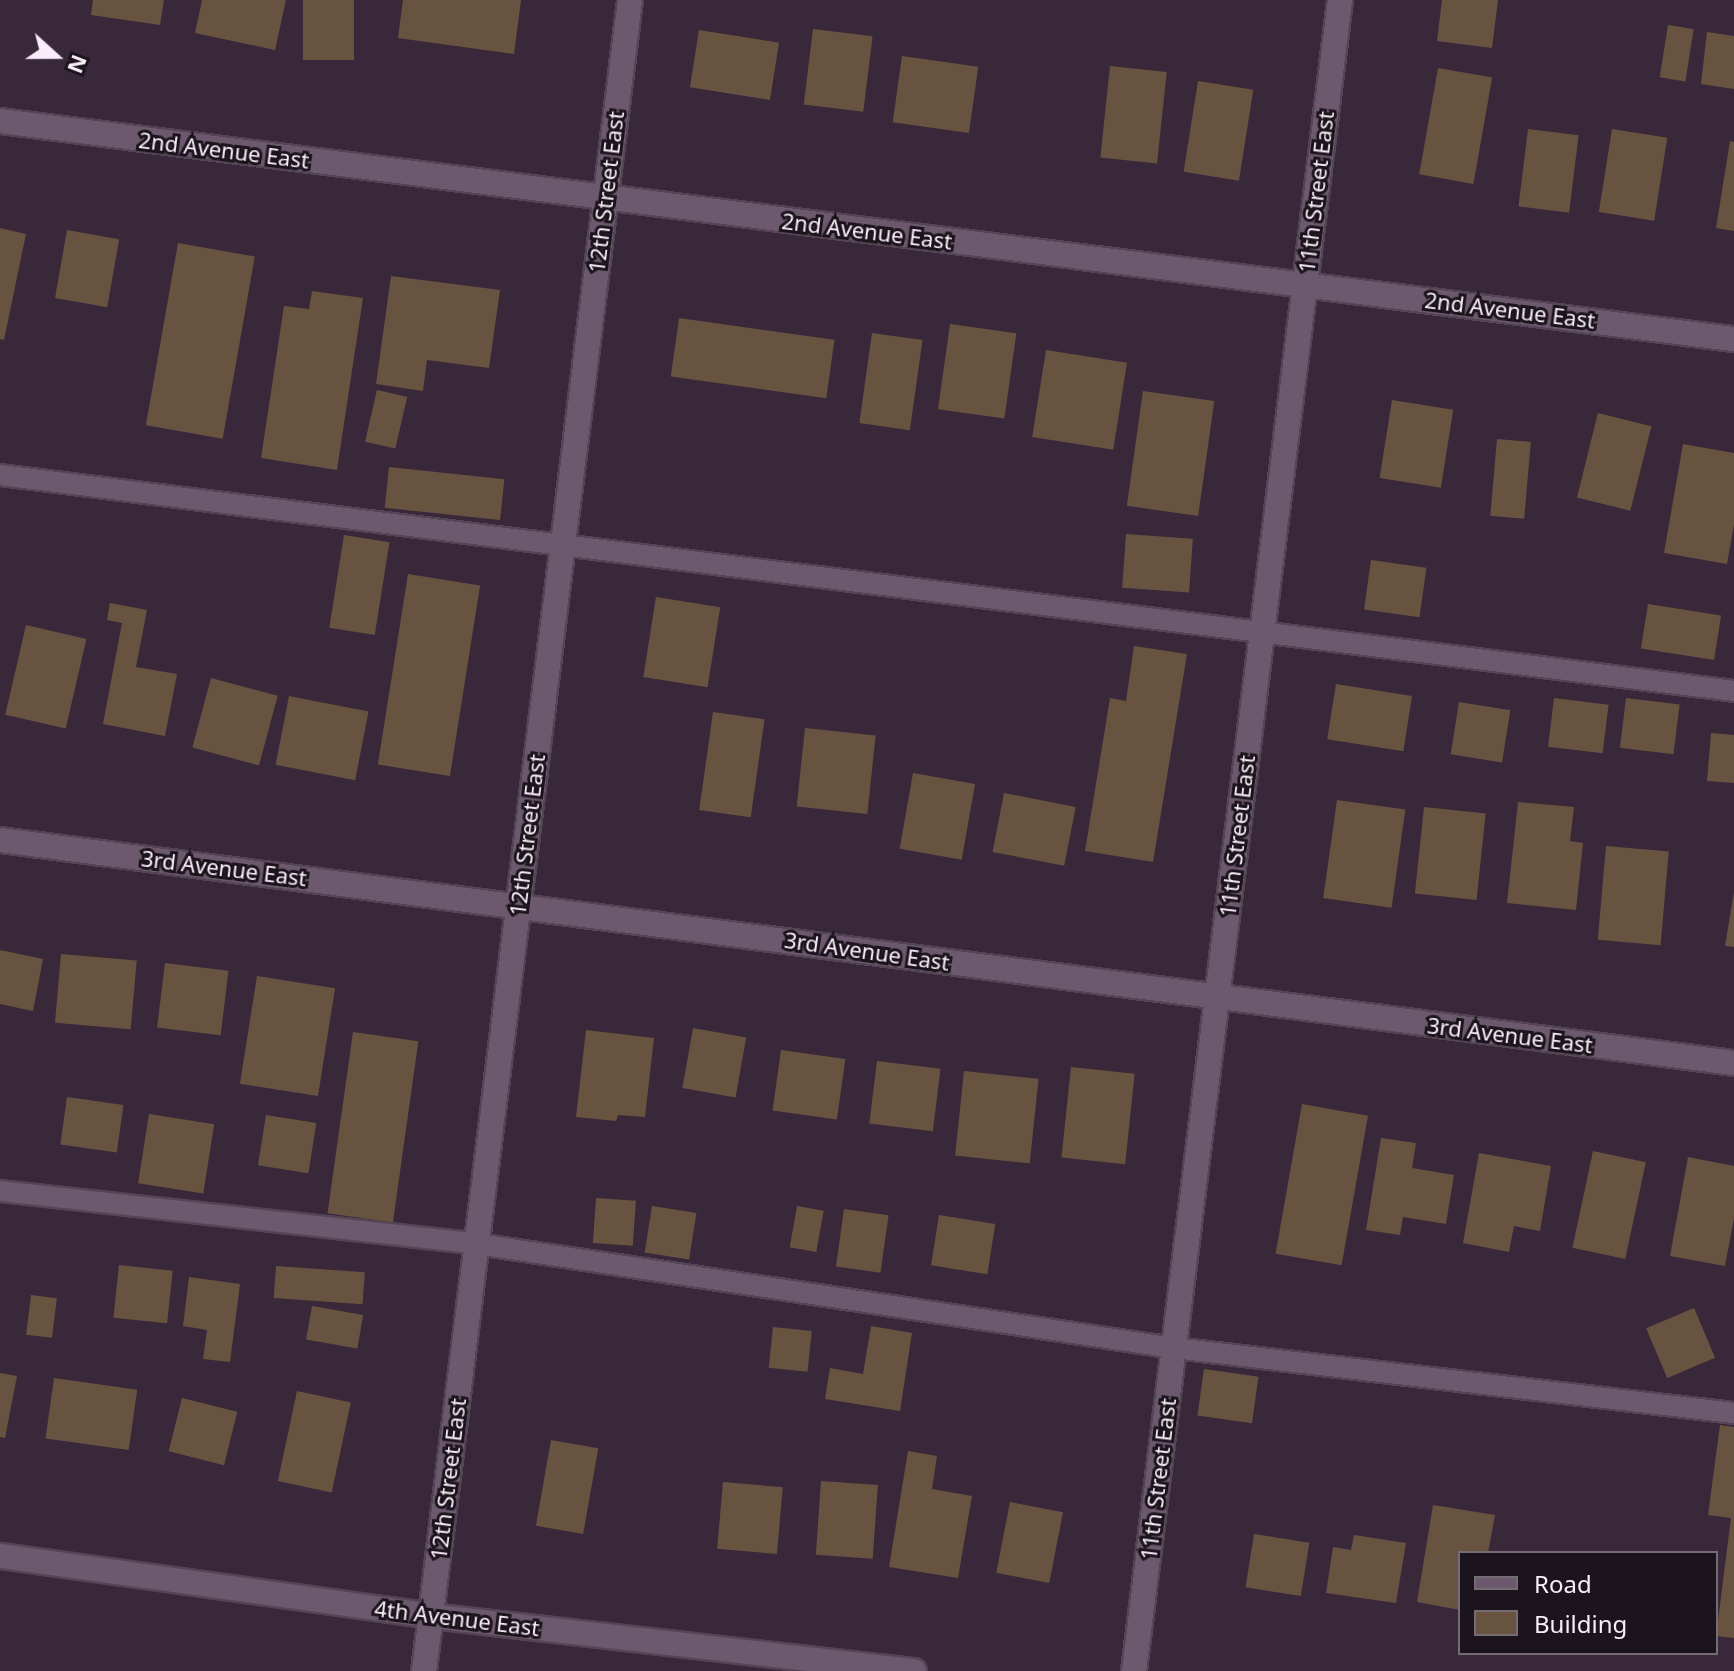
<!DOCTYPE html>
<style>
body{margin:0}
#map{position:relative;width:1734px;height:1671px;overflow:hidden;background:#39283a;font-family:"Noto Sans",sans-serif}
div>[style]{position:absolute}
.building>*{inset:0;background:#685341;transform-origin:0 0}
.roads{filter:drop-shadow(2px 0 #544555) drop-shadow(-2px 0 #544555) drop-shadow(0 2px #544555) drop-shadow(0 -2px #544555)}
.service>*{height:20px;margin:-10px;padding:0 10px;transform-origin:10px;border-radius:10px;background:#6d596d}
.minor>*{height:24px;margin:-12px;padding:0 12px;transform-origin:12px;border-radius:12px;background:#6d596d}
.tertiary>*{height:24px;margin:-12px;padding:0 12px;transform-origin:12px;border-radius:12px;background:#6d596d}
span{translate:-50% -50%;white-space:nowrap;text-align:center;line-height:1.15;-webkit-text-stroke:6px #1c141c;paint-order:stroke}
.street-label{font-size:22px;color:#f9edf9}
.legend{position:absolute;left:1458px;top:1551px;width:260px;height:104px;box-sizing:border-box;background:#1c141c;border:2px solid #746b74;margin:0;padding:10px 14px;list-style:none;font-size:24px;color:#f9edf9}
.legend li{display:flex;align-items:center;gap:16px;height:40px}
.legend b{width:40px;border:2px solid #746b74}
.north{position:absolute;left:16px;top:16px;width:80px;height:80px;-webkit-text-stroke:6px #1c141c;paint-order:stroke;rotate:111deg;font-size:22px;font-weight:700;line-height:32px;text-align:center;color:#f9edf9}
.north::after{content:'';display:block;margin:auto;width:28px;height:36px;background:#f9edf9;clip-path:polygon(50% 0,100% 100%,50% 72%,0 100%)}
</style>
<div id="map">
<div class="building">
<div style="clip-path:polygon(93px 0,164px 0,160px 25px,91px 15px)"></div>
<div style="clip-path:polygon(202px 0,286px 0,275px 50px,195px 33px)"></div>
<div style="left:303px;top:0;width:51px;height:60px"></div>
<div style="clip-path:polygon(403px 0,521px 0,514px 54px,398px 38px)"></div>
<div style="clip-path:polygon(1442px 0,1498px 0,1492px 48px,1437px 41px)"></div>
<div style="left:1668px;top:25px;width:26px;height:53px;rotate:9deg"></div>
<div style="left:813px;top:29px;width:60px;height:76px;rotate:7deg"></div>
<div style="left:699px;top:30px;width:81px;height:58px;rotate:9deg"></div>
<div style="clip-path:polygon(1707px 32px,1734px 36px,1734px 89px,1701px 84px)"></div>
<div style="left:902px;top:56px;width:77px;height:67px;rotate:8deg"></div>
<div style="left:1110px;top:66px;width:57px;height:92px;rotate:6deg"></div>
<div style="left:1438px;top:68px;width:55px;height:108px;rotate:10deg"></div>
<div style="left:1198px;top:81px;width:56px;height:92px;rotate:9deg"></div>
<div style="left:1528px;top:129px;width:51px;height:78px;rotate:7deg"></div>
<div style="left:1612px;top:129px;width:56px;height:84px;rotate:9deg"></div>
<div style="clip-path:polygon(1730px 141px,1734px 142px,1734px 231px,1716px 228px)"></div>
<div style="clip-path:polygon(0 228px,26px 234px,4px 340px,0 339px)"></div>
<div style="left:67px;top:230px;width:53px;height:69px;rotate:10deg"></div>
<div style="left:178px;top:243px;width:78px;height:185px;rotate:10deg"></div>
<div style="clip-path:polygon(391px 276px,500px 290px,489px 368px,427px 360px,423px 391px,376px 384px)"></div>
<div style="clip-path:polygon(312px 291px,363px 298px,337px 470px,261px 458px,284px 306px,309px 309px)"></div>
<div style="left:679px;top:318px;width:157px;height:59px;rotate:8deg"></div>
<div style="left:950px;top:324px;width:67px;height:86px;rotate:8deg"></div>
<div style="left:872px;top:333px;width:51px;height:91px;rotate:8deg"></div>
<div style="left:1046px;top:350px;width:82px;height:88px;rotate:9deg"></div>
<div style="left:377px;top:390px;width:31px;height:53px;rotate:13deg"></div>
<div style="left:1143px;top:391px;width:72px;height:116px;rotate:8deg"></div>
<div style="left:1392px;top:400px;width:62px;height:79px;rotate:9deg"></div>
<div style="left:1598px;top:413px;width:55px;height:87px;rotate:14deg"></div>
<div style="left:1497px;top:439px;width:34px;height:77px;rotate:5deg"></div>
<div style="clip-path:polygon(1683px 444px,1734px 453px,1734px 524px,1727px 564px,1664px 553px)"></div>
<div style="left:389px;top:467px;width:116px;height:41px;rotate:6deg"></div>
<div style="left:1126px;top:534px;width:67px;height:54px;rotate:4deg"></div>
<div style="left:344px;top:535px;width:46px;height:94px;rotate:9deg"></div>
<div style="left:1371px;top:560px;width:56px;height:50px;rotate:8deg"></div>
<div style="left:408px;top:574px;width:73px;height:193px;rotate:9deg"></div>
<div style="left:656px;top:597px;width:65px;height:81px;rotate:9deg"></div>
<div style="clip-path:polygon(110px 603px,147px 610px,136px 667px,177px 674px,165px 736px,103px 724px,122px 623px,107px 620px)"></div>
<div style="left:1648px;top:604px;width:74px;height:45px;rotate:9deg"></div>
<div style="left:26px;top:625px;width:62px;height:92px;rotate:13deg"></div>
<div style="clip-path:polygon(1134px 646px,1187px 654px,1153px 862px,1085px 851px,1110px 698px,1126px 701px)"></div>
<div style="left:211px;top:678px;width:69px;height:72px;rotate:15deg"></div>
<div style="left:1336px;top:684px;width:77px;height:56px;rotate:9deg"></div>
<div style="left:289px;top:696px;width:81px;height:70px;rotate:11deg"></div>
<div style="left:1554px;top:698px;width:55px;height:49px;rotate:7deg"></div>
<div style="left:1626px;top:698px;width:54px;height:50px;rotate:7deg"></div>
<div style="left:1459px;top:702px;width:52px;height:53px;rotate:9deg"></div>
<div style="left:713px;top:712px;width:52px;height:99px;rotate:8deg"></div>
<div style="left:805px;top:728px;width:71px;height:79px;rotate:6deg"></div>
<div style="clip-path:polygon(1711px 733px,1734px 735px,1734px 783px,1707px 781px)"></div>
<div style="left:913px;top:773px;width:63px;height:77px;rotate:10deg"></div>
<div style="left:1004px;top:793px;width:73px;height:60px;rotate:11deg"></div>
<div style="left:1337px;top:800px;width:69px;height:99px;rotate:8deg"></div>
<div style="clip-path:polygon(1518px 802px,1574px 807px,1570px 841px,1583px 843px,1576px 910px,1507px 903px)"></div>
<div style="left:1424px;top:807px;width:62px;height:87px;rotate:6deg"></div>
<div style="left:1606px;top:846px;width:63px;height:94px;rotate:5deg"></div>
<div style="clip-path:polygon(1734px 892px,1734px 947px,1725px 946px)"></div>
<div style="clip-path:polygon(0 950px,43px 959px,33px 1011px,0 1004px)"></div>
<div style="left:61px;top:954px;width:76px;height:69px;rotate:5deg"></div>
<div style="left:165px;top:963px;width:64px;height:65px;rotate:7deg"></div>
<div style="left:257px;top:976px;width:79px;height:109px;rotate:9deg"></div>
<div style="left:693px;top:1028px;width:54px;height:61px;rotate:10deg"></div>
<div style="clip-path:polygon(586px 1030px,654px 1038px,645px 1117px,618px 1115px,616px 1121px,576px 1117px)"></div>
<div style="left:353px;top:1032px;width:66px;height:183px;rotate:8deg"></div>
<div style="left:781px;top:1050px;width:65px;height:61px;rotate:8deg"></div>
<div style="left:877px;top:1061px;width:64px;height:63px;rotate:7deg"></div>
<div style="left:1071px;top:1067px;width:64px;height:91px;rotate:6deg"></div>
<div style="left:964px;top:1071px;width:75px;height:85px;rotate:6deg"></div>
<div style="left:67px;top:1097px;width:57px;height:48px;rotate:8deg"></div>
<div style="left:1302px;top:1104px;width:67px;height:152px;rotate:10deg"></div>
<div style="left:149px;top:1114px;width:66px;height:70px;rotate:9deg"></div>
<div style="left:266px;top:1115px;width:51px;height:51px;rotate:9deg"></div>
<div style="clip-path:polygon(1381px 1138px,1416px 1143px,1412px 1168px,1454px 1175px,1446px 1224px,1403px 1217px,1400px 1235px,1366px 1230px)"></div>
<div style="left:1593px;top:1151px;width:54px;height:99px;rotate:12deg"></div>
<div style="clip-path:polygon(1479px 1153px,1551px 1166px,1540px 1231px,1514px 1226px,1509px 1252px,1463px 1243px)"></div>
<div style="clip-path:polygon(1688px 1157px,1734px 1166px,1734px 1218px,1725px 1266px,1670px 1256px)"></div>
<div style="left:596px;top:1198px;width:40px;height:45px;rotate:4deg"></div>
<div style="left:652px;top:1206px;width:45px;height:47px;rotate:9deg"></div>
<div style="left:797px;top:1206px;width:27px;height:42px;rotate:10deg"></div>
<div style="left:844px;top:1209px;width:45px;height:58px;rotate:8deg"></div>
<div style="left:939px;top:1215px;width:57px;height:51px;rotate:9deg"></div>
<div style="left:119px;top:1265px;width:54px;height:53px;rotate:6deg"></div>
<div style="left:276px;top:1266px;width:89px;height:32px;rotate:4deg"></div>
<div style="clip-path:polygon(189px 1277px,240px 1284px,230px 1362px,203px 1359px,207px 1330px,183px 1326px)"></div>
<div style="left:31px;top:1295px;width:26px;height:40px;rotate:7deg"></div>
<div style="left:312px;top:1306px;width:52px;height:34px;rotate:10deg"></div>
<div style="left:1694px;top:1308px;width:54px;height:52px;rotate:67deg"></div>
<div style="clip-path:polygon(871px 1326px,912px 1333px,900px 1411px,825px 1399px,830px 1368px,863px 1374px)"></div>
<div style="left:773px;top:1327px;width:39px;height:41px;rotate:6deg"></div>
<div style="left:1204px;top:1369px;width:55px;height:47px;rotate:8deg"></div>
<div style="clip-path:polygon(0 1373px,17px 1376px,5px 1438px,0 1437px)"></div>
<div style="left:54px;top:1378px;width:84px;height:61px;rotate:8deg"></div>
<div style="left:297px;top:1391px;width:55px;height:92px;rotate:12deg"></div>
<div style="left:182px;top:1398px;width:57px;height:55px;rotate:14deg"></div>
<div style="clip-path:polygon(1720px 1425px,1734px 1427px,1734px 1638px,1716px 1636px,1731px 1518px,1708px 1515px)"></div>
<div style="left:551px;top:1440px;width:48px;height:87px;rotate:10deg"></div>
<div style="clip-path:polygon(908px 1451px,937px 1456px,932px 1489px,972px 1496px,958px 1578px,889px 1567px)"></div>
<div style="left:821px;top:1481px;width:57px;height:74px;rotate:4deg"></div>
<div style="left:723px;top:1482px;width:60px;height:67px;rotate:5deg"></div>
<div style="left:1010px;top:1502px;width:54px;height:72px;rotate:11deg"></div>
<div style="clip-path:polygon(1433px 1505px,1495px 1515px,1488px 1553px,1460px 1553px,1460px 1610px,1417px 1602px)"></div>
<div style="left:1254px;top:1534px;width:56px;height:54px;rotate:9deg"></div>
<div style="clip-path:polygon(1354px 1535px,1406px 1543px,1396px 1603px,1326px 1593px,1333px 1547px,1351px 1550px)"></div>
</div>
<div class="roads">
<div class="service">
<div style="left:0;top:475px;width:1747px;rotate:7.1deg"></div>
<div style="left:0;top:1191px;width:480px;rotate:6.3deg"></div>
<div style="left:477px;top:1244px;width:705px;rotate:8.49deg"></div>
<div style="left:1174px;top:1348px;width:564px;rotate:6.62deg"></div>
</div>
<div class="minor">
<div style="left:0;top:121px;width:1748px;rotate:7.17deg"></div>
<div style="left:0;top:1556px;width:435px;rotate:7.9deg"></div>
<div style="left:431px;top:1616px;width:486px;rotate:6.5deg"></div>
<div style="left:424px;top:1671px;width:1684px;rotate:-82.97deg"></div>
</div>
<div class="tertiary">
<div style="left:0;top:840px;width:1748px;rotate:7.33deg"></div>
<div style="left:1134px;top:1671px;width:1684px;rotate:-82.97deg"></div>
</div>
</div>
<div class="street-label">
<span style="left:224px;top:150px;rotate:7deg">2nd Avenue East</span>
<span style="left:606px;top:192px;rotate:-83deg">12th Street East</span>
<span style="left:1316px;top:192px;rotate:-83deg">11th Street East</span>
<span style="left:867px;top:231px;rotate:7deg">2nd Avenue East</span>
<span style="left:1510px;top:310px;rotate:7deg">2nd Avenue East</span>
<span style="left:527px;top:835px;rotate:-83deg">12th Street East</span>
<span style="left:1237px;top:836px;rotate:-83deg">11th Street East</span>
<span style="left:224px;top:868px;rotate:7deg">3rd Avenue East</span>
<span style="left:867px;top:951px;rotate:8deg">3rd Avenue East</span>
<span style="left:1510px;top:1035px;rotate:7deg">3rd Avenue East</span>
<span style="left:448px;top:1479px;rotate:-83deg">12th Street East</span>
<span style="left:1158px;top:1479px;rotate:-83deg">11th Street East</span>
<span style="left:457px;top:1618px;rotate:7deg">4th Avenue East</span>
</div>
<ul class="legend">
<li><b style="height:10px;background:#6d596d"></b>Road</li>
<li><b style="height:22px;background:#685341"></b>Building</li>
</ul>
<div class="north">N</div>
</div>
